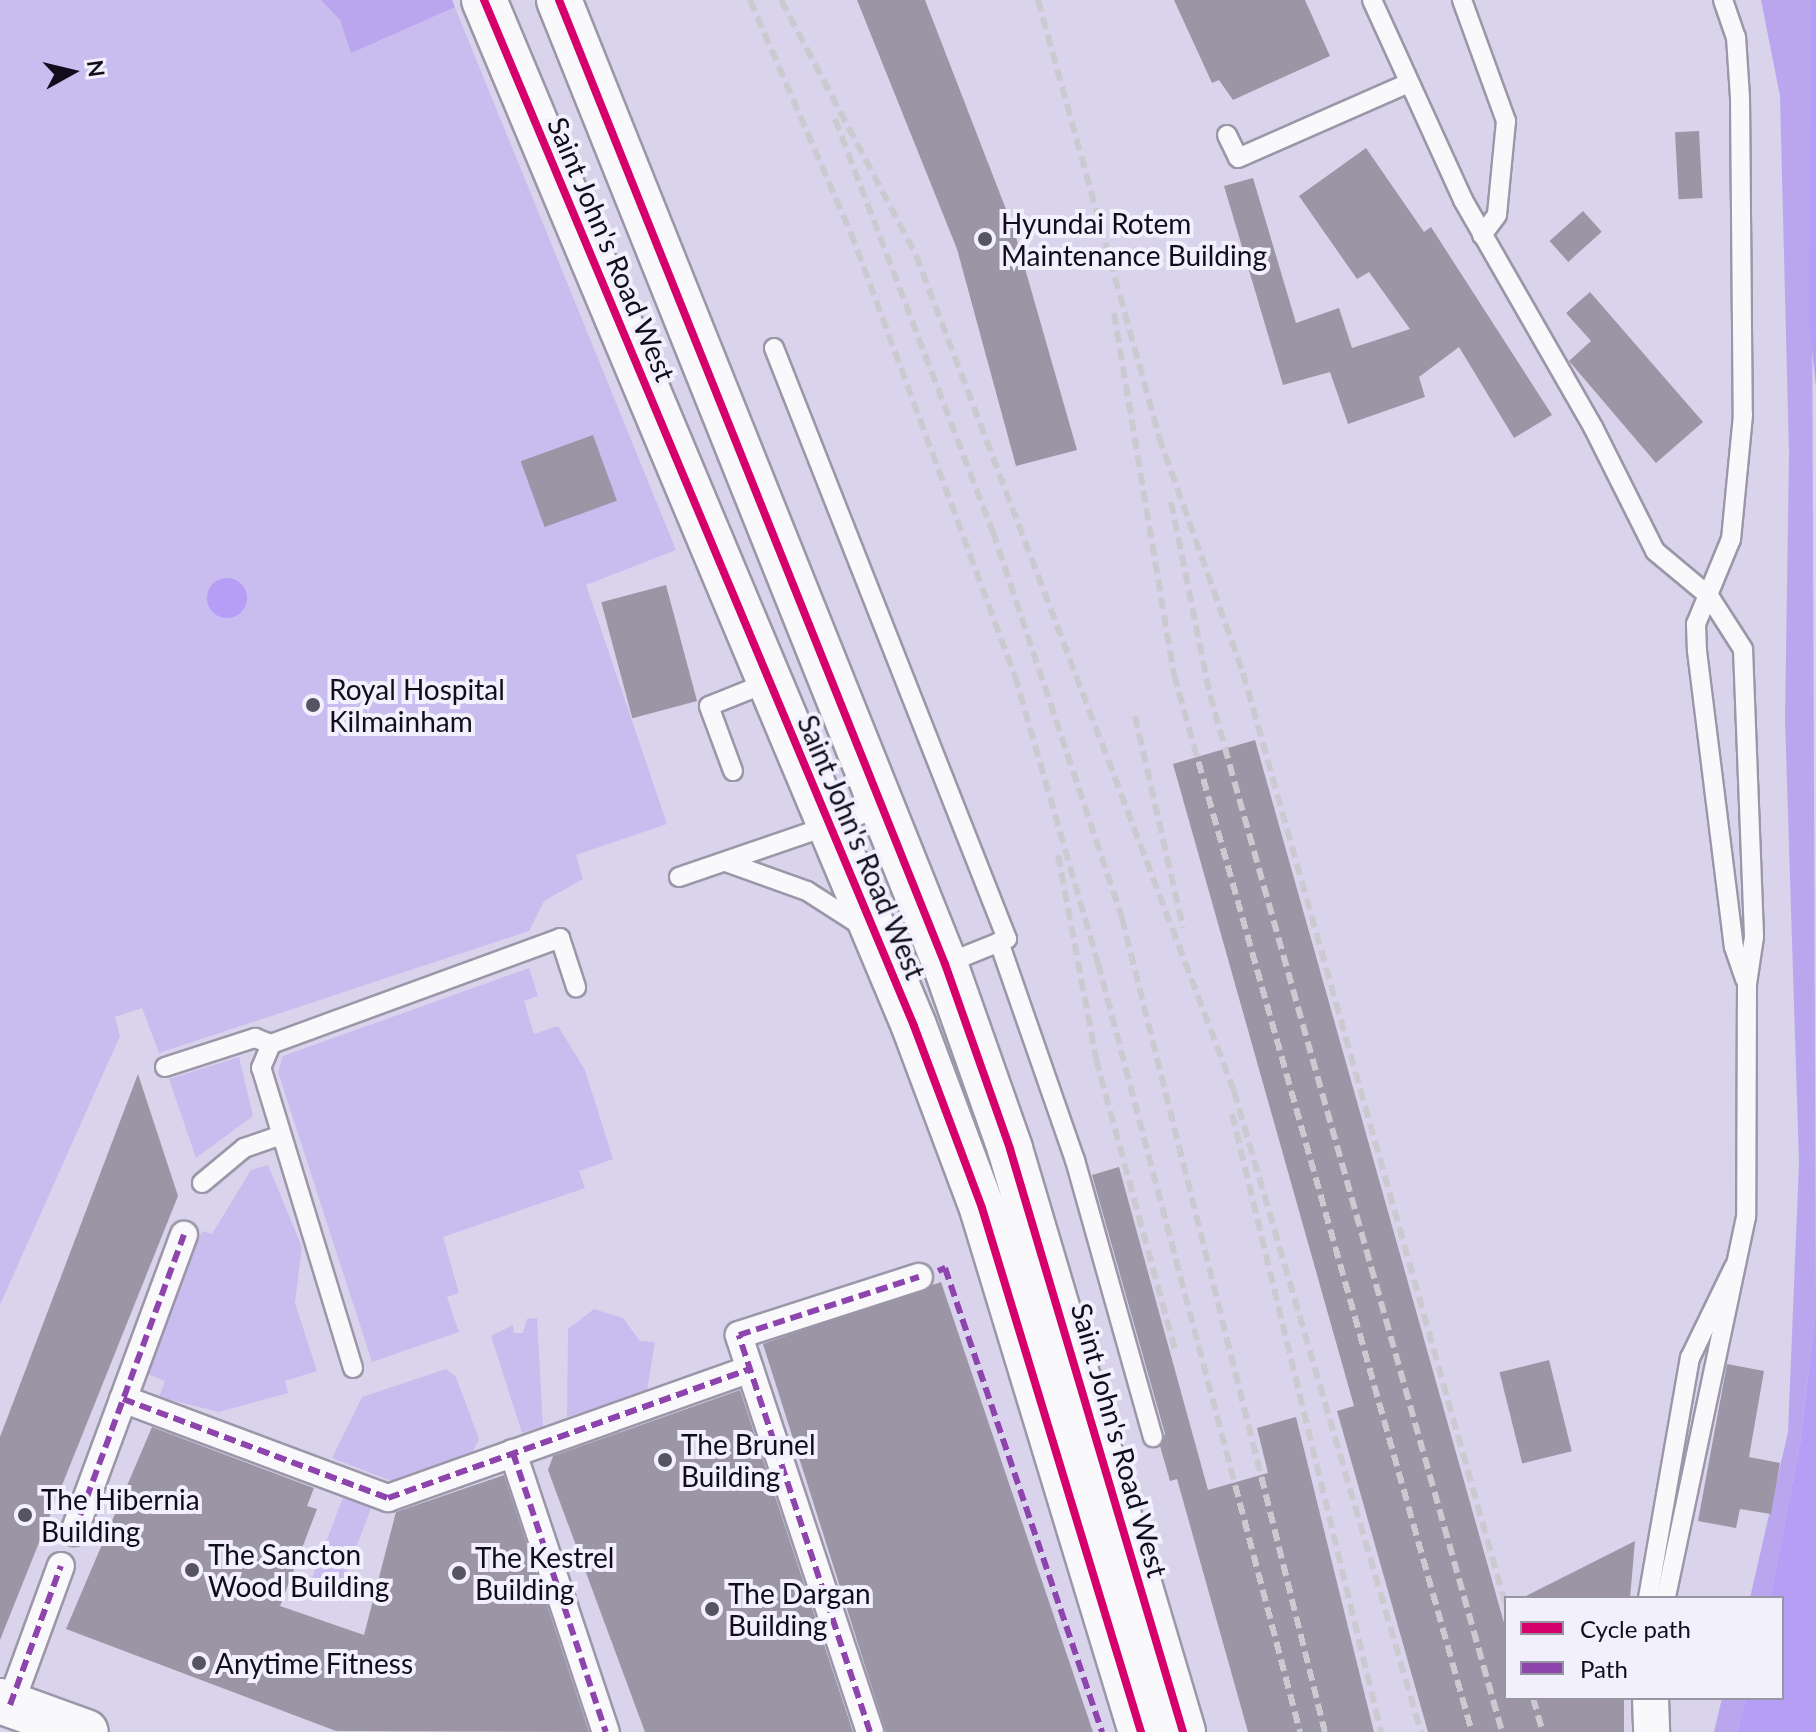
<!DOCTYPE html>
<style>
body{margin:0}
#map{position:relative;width:1816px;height:1732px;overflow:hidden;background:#d9d4eb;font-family:Lato,sans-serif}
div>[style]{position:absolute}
.green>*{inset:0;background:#c9bdf0;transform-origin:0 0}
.forest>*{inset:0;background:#baa6ef}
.water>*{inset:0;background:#b69ef6}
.round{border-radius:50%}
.building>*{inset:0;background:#9b95a6;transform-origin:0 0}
.roads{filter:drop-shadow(2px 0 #9b97a8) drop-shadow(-2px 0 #9b97a8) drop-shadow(0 2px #9b97a8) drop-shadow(0 -2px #9b97a8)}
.service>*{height:18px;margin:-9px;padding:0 9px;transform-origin:9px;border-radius:9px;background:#f9f9fc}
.pedestrian>*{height:26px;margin:-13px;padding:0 13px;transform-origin:13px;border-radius:13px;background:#f9f9fc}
.tertiary>*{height:44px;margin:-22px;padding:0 22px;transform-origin:22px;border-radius:22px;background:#f9f9fc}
.secondary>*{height:44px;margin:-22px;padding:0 22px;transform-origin:22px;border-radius:22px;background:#f9f9fc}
.rail>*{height:6px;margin-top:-3px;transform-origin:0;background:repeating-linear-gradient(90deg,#cbcad0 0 12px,transparent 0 18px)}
.quiet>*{height:6px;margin-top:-3px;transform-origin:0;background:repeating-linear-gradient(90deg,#8e44ad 0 12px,transparent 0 18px)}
.cycleway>*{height:8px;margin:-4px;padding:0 4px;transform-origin:4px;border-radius:4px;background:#d6006c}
.dots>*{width:22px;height:22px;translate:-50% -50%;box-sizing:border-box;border:4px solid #f2f0fd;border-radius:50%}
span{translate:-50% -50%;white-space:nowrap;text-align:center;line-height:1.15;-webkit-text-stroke:8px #f2f0fd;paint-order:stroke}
.poi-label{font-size:28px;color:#110d1c}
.left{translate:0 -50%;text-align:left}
.street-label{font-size:28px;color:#110d1c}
.legend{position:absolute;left:1504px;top:1596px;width:280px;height:104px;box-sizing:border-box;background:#f2f0fd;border:2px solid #9895a3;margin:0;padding:10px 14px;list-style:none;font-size:24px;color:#110d1c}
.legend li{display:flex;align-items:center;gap:16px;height:40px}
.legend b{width:40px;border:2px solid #9895a3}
.north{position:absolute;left:32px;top:32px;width:80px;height:80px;-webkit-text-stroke:6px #f2f0fd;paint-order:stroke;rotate:82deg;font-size:22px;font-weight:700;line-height:32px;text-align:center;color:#110d1c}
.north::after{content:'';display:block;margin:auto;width:28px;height:36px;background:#110d1c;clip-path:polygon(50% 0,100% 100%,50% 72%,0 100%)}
</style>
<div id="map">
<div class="green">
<div style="clip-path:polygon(0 0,452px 0,676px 550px,586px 585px,667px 824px,576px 855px,583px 879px,544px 901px,529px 931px,159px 1053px,142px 1008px,115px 1017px,120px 1036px,0 1305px)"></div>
<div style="clip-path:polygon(529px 968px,538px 996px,524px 1001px,534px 1034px,558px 1026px,585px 1070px,613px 1159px,579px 1171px,585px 1188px,443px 1237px,459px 1293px,447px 1297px,459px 1332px,372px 1362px,278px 1072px,283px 1056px)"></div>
<div style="clip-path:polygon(239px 1057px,253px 1116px,196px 1158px,169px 1079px)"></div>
<div style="clip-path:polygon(268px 1165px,302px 1247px,295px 1303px,317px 1371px,285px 1381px,288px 1393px,219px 1412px,159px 1397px,165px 1381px,142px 1372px,202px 1231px,212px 1234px,251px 1170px)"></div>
<div style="clip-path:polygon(594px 1309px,623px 1318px,640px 1341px,655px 1342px,647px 1391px,567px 1417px,568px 1329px)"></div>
<div style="clip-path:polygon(537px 1318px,543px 1426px,522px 1433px,491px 1336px,513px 1325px,514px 1333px,523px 1333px,527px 1319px)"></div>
<div style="clip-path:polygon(446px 1369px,456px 1377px,479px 1439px,472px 1453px,394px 1482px,332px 1458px,362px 1397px)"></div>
<div style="left:344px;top:1495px;width:30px;height:101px;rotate:21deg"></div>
</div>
<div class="forest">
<div style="clip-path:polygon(321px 0,452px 0,455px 7px,351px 53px,340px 20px)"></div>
<div style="clip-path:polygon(1761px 0,1811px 0,1816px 1308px,1800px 1444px,1770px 1598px,1750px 1598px,1788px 1432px,1799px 1163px,1785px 719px,1789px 454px,1780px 96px)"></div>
<div style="clip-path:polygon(1722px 1698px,1746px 1698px,1737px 1732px,1714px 1732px)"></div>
</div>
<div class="water">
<div style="clip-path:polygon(1811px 0,1816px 0,1816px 387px,1809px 322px)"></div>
<div class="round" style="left:207px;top:578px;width:40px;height:40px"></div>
<div style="clip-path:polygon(1816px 1308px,1816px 1732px,1737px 1732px,1746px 1698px,1782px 1698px,1782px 1598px,1770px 1598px,1800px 1444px)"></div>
</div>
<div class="building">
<div style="clip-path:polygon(857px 0,925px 0,1014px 230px,1077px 450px,1016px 466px,957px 249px)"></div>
<div style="clip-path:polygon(1174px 0,1305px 0,1330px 56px,1233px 100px,1219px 80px,1212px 83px)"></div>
<div style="left:1699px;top:131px;width:67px;height:24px;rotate:87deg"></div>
<div style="clip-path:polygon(1366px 148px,1424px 232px,1431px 227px,1552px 415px,1514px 438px,1459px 347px,1419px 377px,1425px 397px,1348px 424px,1330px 372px,1283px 385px,1224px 186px,1253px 178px,1296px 323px,1339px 308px,1352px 348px,1410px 329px,1369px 272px,1357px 279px,1299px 196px)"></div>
<div style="left:1583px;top:211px;width:28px;height:45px;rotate:48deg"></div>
<div style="clip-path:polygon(1590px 292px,1703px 422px,1656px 463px,1569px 361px,1591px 341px,1566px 313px)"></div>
<div style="left:593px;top:435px;width:70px;height:77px;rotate:70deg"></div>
<div style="left:666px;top:585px;width:120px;height:67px;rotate:75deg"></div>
<div style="clip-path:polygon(1255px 740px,1506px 1630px,1506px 1698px,1624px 1698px,1624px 1732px,1428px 1732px,1337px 1411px,1354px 1406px,1173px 764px)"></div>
<div style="clip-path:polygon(138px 1074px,178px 1196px,0 1640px,0 1437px)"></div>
<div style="clip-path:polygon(1119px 1167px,1208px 1490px,1268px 1473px,1257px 1428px,1296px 1417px,1374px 1732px,1248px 1732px,1177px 1479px,1170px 1481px,1160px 1446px,1165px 1434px,1092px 1175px)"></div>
<div style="clip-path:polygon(941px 1282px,1093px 1732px,886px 1732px,763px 1344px)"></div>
<div style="left:1549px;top:1360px;width:94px;height:51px;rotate:76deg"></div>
<div style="clip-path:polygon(1727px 1364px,1764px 1371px,1749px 1457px,1780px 1463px,1771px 1514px,1740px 1509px,1736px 1528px,1698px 1521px)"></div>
<div style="clip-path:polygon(740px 1390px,853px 1732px,645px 1732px,548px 1470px,553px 1456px)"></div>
<div style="clip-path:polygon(152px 1427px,314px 1488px,307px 1506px,317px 1509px,280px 1606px,364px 1635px,396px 1512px,504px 1475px,589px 1732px,336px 1731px,66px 1629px)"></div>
<div style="clip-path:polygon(1635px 1541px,1630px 1598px,1522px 1598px)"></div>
</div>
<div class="roads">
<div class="service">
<div style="left:1372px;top:0;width:220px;rotate:65.5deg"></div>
<div style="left:1463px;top:200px;width:262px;rotate:60.2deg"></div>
<div style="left:1593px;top:427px;width:139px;rotate:63.4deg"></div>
<div style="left:1655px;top:551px;width:70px;rotate:39.8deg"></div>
<div style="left:1709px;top:596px;width:63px;rotate:57.3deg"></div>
<div style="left:1743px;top:649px;width:288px;rotate:87.8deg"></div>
<div style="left:1754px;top:937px;width:48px;rotate:98.5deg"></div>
<div style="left:1747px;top:984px;width:233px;rotate:90.2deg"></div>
<div style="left:1746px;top:1217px;width:389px;rotate:101.9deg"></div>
<div style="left:1462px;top:0;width:129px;rotate:70deg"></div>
<div style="left:1506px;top:121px;width:94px;rotate:95.5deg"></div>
<div style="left:1497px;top:215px;width:25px;rotate:127deg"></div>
<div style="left:1723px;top:0;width:39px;rotate:71deg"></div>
<div style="left:1736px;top:37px;width:60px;rotate:86.2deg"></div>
<div style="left:1740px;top:97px;width:318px;rotate:89.5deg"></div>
<div style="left:1743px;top:415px;width:125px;rotate:95.5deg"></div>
<div style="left:1731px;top:539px;width:92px;rotate:112.4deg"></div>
<div style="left:1696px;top:624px;width:27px;rotate:88deg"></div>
<div style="left:1697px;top:651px;width:298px;rotate:82.9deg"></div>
<div style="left:1734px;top:947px;width:34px;rotate:71deg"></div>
<div style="left:1227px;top:135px;width:25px;rotate:64deg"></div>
<div style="left:1238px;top:158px;width:187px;rotate:-23.7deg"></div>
<div style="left:774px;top:348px;width:635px;rotate:68.48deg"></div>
<div style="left:1007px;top:939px;width:67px;rotate:158deg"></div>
<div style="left:733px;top:771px;width:69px;rotate:-110.3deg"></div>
<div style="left:709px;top:706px;width:65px;rotate:-21.8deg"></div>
<div style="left:726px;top:862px;width:86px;rotate:19.7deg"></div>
<div style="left:807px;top:891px;width:67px;rotate:32.7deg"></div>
<div style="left:679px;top:877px;width:216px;rotate:-18.9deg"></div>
<div style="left:999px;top:942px;width:231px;rotate:70.8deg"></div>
<div style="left:1075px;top:1160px;width:288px;rotate:74.3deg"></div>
<div style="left:165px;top:1067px;width:95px;rotate:-17.9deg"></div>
<div style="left:255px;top:1038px;width:17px;rotate:21deg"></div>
<div style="left:202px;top:1183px;width:55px;rotate:-39.8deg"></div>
<div style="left:244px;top:1148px;width:39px;rotate:-19deg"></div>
<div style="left:353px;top:1368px;width:314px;rotate:-107deg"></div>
<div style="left:261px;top:1068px;width:26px;rotate:-67deg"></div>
<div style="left:271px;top:1044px;width:308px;rotate:-20.1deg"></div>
<div style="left:560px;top:938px;width:52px;rotate:71.9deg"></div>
<div style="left:1648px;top:1598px;width:244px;rotate:-80.1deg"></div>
<div style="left:1690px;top:1358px;width:101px;rotate:-64.2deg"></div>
<div style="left:1642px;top:1698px;width:34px;rotate:88deg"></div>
<div style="left:1659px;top:1698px;width:34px;rotate:88deg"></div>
</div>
<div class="pedestrian">
<div style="left:123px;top:1399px;width:283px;rotate:20.5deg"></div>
<div style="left:388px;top:1498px;width:384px;rotate:-19.6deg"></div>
<div style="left:513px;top:1453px;width:294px;rotate:71.6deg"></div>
<div style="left:74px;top:1532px;width:317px;rotate:-69.7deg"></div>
<div style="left:10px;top:1705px;width:148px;rotate:-69.9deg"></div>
<div style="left:870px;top:1732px;width:418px;rotate:-108.3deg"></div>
<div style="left:739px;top:1335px;width:189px;rotate:-17.9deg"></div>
</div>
<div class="tertiary">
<div style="left:0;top:1701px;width:91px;rotate:19.8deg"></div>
</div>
<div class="secondary">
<div style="left:484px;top:0;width:1112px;rotate:67.26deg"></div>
<div style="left:914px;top:1026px;width:194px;rotate:69.5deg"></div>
<div style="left:982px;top:1208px;width:548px;rotate:73.12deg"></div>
<div style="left:559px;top:0;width:1038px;rotate:68.18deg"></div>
<div style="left:945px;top:964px;width:196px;rotate:70.6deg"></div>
<div style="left:1010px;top:1149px;width:608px;rotate:73.47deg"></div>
</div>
</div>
<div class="rail">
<div style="left:750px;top:0;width:254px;rotate:66.6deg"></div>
<div style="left:851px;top:233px;width:472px;rotate:69.7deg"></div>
<div style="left:1015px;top:676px;width:299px;rotate:73.9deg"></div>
<div style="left:1098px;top:963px;width:795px;rotate:75.28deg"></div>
<div style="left:781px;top:0;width:289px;rotate:62.1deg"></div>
<div style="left:916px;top:255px;width:894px;rotate:69.17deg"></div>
<div style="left:1234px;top:1091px;width:668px;rotate:73.74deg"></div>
<div style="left:1038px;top:0;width:453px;rotate:74.5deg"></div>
<div style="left:1159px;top:437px;width:251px;rotate:70.4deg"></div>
<div style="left:1243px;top:673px;width:969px;rotate:74.26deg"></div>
<div style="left:835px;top:119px;width:442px;rotate:69.1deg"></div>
<div style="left:993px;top:532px;width:407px;rotate:71.5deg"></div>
<div style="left:1122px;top:918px;width:839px;rotate:76deg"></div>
<div style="left:1114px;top:313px;width:367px;rotate:80.6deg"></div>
<div style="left:1174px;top:675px;width:1098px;rotate:74.26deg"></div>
<div style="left:1171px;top:502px;width:197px;rotate:78.6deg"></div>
<div style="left:1210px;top:695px;width:1077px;rotate:74.27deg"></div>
<div style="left:1135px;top:716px;width:217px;rotate:77.2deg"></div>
<div style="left:1058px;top:855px;width:208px;rotate:79.4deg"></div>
<div style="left:1096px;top:1059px;width:306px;rotate:74.8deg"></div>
<div style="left:1232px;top:1114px;width:636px;rotate:76.44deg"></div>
<div style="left:1533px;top:1698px;width:35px;rotate:74deg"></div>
</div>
<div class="quiet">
<div style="left:938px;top:1271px;width:8px;rotate:-23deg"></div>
<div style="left:945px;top:1268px;width:490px;rotate:71.3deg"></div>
<div style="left:123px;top:1399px;width:283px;rotate:20.5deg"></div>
<div style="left:388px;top:1498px;width:384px;rotate:-19.6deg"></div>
<div style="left:513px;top:1453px;width:294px;rotate:71.6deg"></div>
<div style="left:74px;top:1532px;width:317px;rotate:-69.7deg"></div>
<div style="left:10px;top:1705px;width:148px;rotate:-69.9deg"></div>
<div style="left:870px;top:1732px;width:418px;rotate:-108.3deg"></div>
<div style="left:739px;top:1335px;width:189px;rotate:-17.9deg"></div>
</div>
<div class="cycleway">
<div style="left:484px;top:0;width:1112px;rotate:67.26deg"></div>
<div style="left:914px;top:1026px;width:194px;rotate:69.5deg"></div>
<div style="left:982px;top:1208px;width:548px;rotate:73.12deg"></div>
<div style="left:559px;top:0;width:1038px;rotate:68.18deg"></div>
<div style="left:945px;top:964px;width:196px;rotate:70.6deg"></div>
<div style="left:1010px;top:1149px;width:608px;rotate:73.47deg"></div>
</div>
<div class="dots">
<div style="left:985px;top:239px;background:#575364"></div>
<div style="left:313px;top:705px;background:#575364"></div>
<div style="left:665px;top:1460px;background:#575364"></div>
<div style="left:25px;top:1515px;background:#575364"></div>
<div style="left:192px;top:1570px;background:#575364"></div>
<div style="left:459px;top:1573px;background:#575364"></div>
<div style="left:712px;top:1609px;background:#575364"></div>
<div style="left:199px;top:1663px;background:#575364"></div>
</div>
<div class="poi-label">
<span class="left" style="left:1001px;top:239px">Hyundai Rotem<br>Maintenance Building</span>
<span class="left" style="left:329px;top:705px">Royal Hospital<br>Kilmainham</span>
<span class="left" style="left:681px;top:1460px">The Brunel<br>Building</span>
<span class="left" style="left:41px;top:1515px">The Hibernia<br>Building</span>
<span class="left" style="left:208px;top:1570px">The Sancton<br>Wood Building</span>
<span class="left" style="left:475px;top:1573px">The Kestrel<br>Building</span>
<span class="left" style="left:728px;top:1609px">The Dargan<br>Building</span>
<span class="left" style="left:215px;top:1663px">Anytime Fitness</span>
</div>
<div class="street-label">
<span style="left:612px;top:249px;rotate:67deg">Saint John's Road West</span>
<span style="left:862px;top:847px;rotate:67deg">Saint John's Road West</span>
<span style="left:1120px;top:1440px;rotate:74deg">Saint John's Road West</span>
</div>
<ul class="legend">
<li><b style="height:10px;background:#d6006c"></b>Cycle path</li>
<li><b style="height:10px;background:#8e44ad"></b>Path</li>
</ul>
<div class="north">N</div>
</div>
